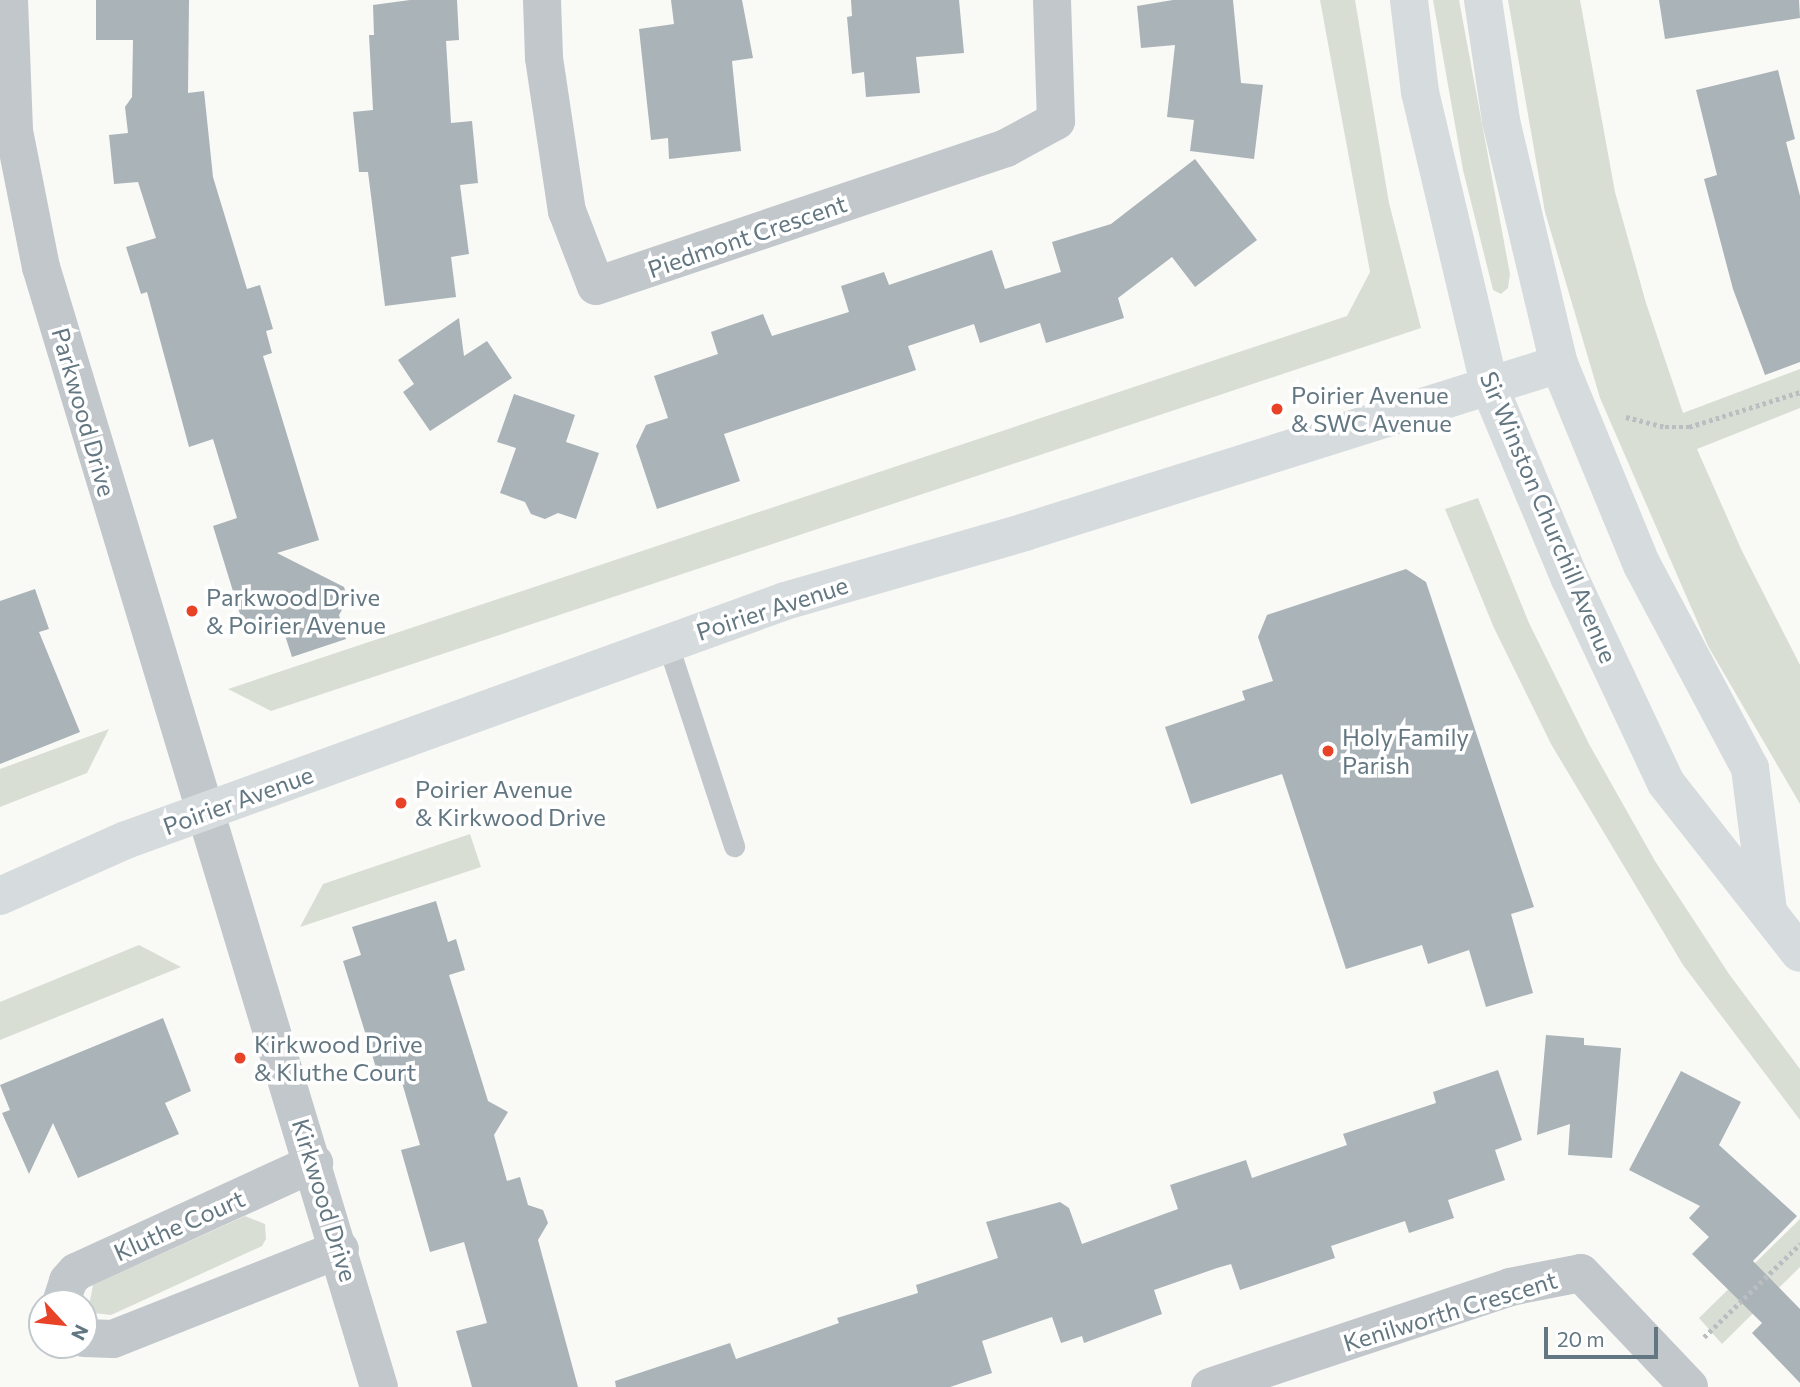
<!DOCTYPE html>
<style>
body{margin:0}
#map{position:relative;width:1800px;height:1387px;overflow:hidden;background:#f9f9f6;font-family:Commissioner,sans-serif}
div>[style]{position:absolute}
.green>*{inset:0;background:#d9ded5}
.building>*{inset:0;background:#a9b3b8}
.path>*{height:4.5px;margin-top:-2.25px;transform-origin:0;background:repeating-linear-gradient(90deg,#babec1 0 3.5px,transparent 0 7px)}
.service>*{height:21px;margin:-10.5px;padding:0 10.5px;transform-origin:10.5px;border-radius:10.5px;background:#c2c7cb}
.minor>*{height:38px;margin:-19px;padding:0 19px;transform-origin:19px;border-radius:19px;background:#c2c7cb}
.tertiary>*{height:38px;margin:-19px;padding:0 19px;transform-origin:19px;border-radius:19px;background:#c2c7cb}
.secondary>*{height:38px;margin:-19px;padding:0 19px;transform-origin:19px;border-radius:19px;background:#d6dbde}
.dots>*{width:19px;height:19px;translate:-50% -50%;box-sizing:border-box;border:4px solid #fff;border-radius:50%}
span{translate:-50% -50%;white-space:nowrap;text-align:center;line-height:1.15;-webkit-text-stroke:7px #fff;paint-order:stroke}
.street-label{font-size:24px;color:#637782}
.poi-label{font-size:24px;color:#637782}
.left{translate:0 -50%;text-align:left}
.north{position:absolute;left:28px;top:1289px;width:70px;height:70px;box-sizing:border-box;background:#fff;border:2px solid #c1c9cd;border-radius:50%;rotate:117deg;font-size:19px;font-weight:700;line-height:28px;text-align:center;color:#637782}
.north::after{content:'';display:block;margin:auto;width:24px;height:32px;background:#e84227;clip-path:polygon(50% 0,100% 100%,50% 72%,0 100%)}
.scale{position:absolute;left:1544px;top:1327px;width:114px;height:32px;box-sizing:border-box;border:4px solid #637782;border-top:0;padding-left:9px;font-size:21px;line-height:24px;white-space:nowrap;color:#637782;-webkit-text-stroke:5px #fff;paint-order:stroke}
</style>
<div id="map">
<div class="green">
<div style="clip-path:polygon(1320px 0,1355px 0,1389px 203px,1421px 328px,271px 711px,228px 689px,1347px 316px,1370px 272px)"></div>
<div style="clip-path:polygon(1433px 0,1459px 0,1510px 274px,1508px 288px,1501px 294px,1493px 290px,1463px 170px)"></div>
<div style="clip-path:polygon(1508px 0,1580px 0,1615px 192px,1646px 303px,1683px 413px,1800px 369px,1800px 408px,1697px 449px,1742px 551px,1800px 665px,1800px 804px,1708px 646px,1600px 398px,1545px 212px)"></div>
<div style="clip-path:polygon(1478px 498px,1529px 623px,1589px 744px,1655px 861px,1729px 974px,1800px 1069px,1800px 1120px,1683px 965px,1551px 744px,1494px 628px,1445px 509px)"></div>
<div style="clip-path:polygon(109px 729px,87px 773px,0 807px,0 769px)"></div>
<div style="clip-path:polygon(470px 834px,481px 867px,300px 927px,323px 884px)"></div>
<div style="clip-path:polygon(139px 945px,181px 967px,0 1040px,0 1002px)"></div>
<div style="clip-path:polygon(245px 1216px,265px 1224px,266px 1239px,262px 1246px,111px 1315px,94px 1313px,89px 1306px,93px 1285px)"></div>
<div style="clip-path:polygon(1800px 1219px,1800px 1267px,1722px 1344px,1699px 1318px)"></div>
</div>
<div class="building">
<div style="clip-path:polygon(96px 0,189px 0,188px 93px,204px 91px,213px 177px,247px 289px,260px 285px,273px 329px,266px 331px,272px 353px,263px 356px,319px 540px,277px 553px,344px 587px,348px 599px,339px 615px,346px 639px,292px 657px,282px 626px,247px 637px,213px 526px,237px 518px,223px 472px,213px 439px,189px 447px,147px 292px,141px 294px,126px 247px,156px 238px,138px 182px,114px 184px,109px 135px,128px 133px,125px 107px,132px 97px,133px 40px,96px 40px)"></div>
<div style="clip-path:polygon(410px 0,457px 0,459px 40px,446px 41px,451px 123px,472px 121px,478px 183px,460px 185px,469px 254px,451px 257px,456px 297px,385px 306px,368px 172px,359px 172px,353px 112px,373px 110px,369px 35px,374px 35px,373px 5px)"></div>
<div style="clip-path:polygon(671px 0,742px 0,753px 58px,732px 61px,741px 151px,669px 159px,668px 138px,651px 140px,639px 29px,674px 24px)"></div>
<div style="clip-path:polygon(851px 0,959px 0,964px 53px,916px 57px,920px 93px,866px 97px,864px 72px,852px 74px,847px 17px,852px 16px)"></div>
<div style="clip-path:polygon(1173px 0,1233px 0,1241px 83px,1263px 85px,1254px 159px,1190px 151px,1194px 120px,1167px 117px,1175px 45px,1141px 48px,1137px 6px)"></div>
<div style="clip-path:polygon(1659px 0,1799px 0,1800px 18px,1665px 39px)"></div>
<div style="clip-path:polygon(1778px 70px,1795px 139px,1786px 142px,1800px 196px,1800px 362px,1765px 375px,1733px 289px,1704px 179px,1717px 175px,1696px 90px)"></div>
<div style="clip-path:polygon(1195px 159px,1257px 240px,1195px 287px,1172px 257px,1118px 298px,1124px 318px,1046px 343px,1040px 323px,980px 343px,974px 324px,908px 346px,916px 370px,724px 434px,740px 481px,657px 509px,636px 446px,646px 425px,668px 418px,654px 376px,718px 354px,711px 332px,763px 314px,772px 336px,849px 312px,841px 286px,884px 272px,889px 285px,992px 250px,1005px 289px,1061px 272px,1052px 242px,1111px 224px)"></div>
<div style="clip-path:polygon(459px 318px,464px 356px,487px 341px,512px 378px,430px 431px,403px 392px,414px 384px,398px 360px)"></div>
<div style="clip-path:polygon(514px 394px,575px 415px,566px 442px,599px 453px,576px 519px,558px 513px,545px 519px,531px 514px,525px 502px,500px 493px,516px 448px,497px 442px)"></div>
<div style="clip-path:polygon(1406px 569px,1426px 582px,1534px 907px,1511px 914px,1533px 993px,1486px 1007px,1469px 950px,1428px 964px,1422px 945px,1346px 969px,1282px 774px,1191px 804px,1165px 727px,1245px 700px,1242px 691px,1273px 681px,1258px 637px,1267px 615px)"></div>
<div style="clip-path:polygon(35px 589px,49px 629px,39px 632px,80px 732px,0 764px,0 601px)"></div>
<div style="clip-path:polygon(436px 901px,448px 942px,456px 939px,465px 970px,449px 975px,488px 1101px,508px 1112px,494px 1135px,507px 1181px,520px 1177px,528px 1205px,543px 1210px,548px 1223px,538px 1240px,578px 1387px,472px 1387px,456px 1331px,487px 1323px,464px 1242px,430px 1252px,401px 1150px,420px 1145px,397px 1065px,377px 1071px,343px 961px,361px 955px,352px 927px)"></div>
<div style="clip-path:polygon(163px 1018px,191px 1091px,165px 1103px,179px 1134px,78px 1178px,53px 1123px,29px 1174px,2px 1113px,10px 1110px,0 1085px)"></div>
<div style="clip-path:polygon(1546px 1035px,1584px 1038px,1584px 1045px,1621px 1048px,1612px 1158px,1568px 1155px,1570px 1124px,1537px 1135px)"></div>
<div style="clip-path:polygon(1498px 1070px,1522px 1140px,1495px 1150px,1505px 1180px,1448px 1200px,1454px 1218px,1409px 1233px,1405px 1221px,1331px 1246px,1335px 1258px,1240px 1290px,1231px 1264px,1217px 1268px,1154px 1290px,1162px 1314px,1084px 1343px,1082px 1336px,1061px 1343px,1052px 1317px,982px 1341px,992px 1373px,950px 1387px,616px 1387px,615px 1381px,730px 1343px,736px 1359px,839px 1323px,837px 1318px,918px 1293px,916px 1285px,998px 1258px,986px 1222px,1060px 1202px,1069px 1208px,1082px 1244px,1178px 1209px,1170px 1185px,1246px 1160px,1252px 1178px,1347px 1145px,1343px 1134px,1436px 1103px,1433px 1092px)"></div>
<div style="clip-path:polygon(1681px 1071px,1741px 1102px,1719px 1145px,1797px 1216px,1753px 1261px,1800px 1309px,1800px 1383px,1752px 1333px,1762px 1323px,1692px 1254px,1709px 1237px,1689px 1218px,1700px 1206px,1629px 1170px)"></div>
</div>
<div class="path">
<div style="left:1626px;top:417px;width:40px;rotate:14.4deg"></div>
<div style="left:1665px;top:427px;width:24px"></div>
<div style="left:1689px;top:427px;width:116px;rotate:-17.5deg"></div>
<div style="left:1704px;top:1337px;width:134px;rotate:-44.1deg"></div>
</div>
<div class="service">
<div style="left:667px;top:642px;width:215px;rotate:71.8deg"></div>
</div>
<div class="minor">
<div style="left:542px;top:0;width:58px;rotate:88deg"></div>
<div style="left:544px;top:58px;width:155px;rotate:81.5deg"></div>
<div style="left:567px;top:211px;width:80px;rotate:68.9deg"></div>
<div style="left:596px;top:286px;width:433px;rotate:-18.6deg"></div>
<div style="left:1006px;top:148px;width:57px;rotate:-28.4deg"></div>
<div style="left:1056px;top:121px;width:121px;rotate:-91.9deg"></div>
<div style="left:61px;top:1303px;width:23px;rotate:-72deg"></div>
<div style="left:68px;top:1281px;width:12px;rotate:-48deg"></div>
<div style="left:76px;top:1272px;width:262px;rotate:-24.6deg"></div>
<div style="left:84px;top:1338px;width:29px;rotate:2deg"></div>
<div style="left:113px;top:1339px;width:244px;rotate:-21.6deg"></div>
<div style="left:1210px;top:1387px;width:316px;rotate:-18.4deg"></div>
<div style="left:1510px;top:1287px;width:72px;rotate:-11.2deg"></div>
<div style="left:1581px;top:1273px;width:157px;rotate:46.5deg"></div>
</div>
<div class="tertiary">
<div style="left:9px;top:0;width:131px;rotate:87.8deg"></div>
<div style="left:14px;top:131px;width:139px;rotate:78.8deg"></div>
<div style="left:41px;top:267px;width:1170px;rotate:73.21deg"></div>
</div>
<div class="secondary">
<div style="left:1409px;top:0;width:93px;rotate:83.2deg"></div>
<div style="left:1420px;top:92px;width:304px;rotate:76.7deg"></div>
<div style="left:1490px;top:388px;width:207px;rotate:67.3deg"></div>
<div style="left:1570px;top:579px;width:225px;rotate:64.8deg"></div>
<div style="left:1666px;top:783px;width:216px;rotate:51.8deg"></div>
<div style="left:1483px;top:0;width:122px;rotate:81.5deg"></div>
<div style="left:1501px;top:121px;width:250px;rotate:76.6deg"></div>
<div style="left:1559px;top:364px;width:217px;rotate:67.6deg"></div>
<div style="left:1642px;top:565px;width:230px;rotate:62deg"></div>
<div style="left:1750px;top:768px;width:144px;rotate:82.8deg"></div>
<div style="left:0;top:896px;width:138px;rotate:-24deg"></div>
<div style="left:126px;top:840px;width:701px;rotate:-19.93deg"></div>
<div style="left:785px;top:601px;width:250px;rotate:-16deg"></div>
<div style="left:1025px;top:532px;width:560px;rotate:-17.46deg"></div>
</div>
<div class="dots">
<div style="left:1277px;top:409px;background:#e84227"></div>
<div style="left:192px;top:611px;background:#e84227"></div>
<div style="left:1328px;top:751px;background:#e84227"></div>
<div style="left:401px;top:803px;background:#e84227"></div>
<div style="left:240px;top:1058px;background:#e84227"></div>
</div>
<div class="street-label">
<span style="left:747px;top:236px;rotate:-19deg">Piedmont Crescent</span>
<span style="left:84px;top:412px;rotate:74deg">Parkwood Drive</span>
<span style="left:1549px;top:517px;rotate:67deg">Sir Winston Churchill Avenue</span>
<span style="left:772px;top:608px;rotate:-18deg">Poirier Avenue</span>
<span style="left:238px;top:800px;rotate:-20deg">Poirier Avenue</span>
<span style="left:325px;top:1200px;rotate:73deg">Kirkwood Drive</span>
<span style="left:179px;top:1225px;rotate:-24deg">Kluthe Court</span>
<span style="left:1450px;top:1311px;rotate:-17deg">Kenilworth Crescent</span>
</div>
<div class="poi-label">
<span class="left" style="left:1291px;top:409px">Poirier Avenue<br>&amp; SWC Avenue</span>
<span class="left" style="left:206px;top:611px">Parkwood Drive<br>&amp; Poirier Avenue</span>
<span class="left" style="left:1342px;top:751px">Holy Family<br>Parish</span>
<span class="left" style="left:415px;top:803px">Poirier Avenue<br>&amp; Kirkwood Drive</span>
<span class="left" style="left:254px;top:1058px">Kirkwood Drive<br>&amp; Kluthe Court</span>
</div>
<div class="north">N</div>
<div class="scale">20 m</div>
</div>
